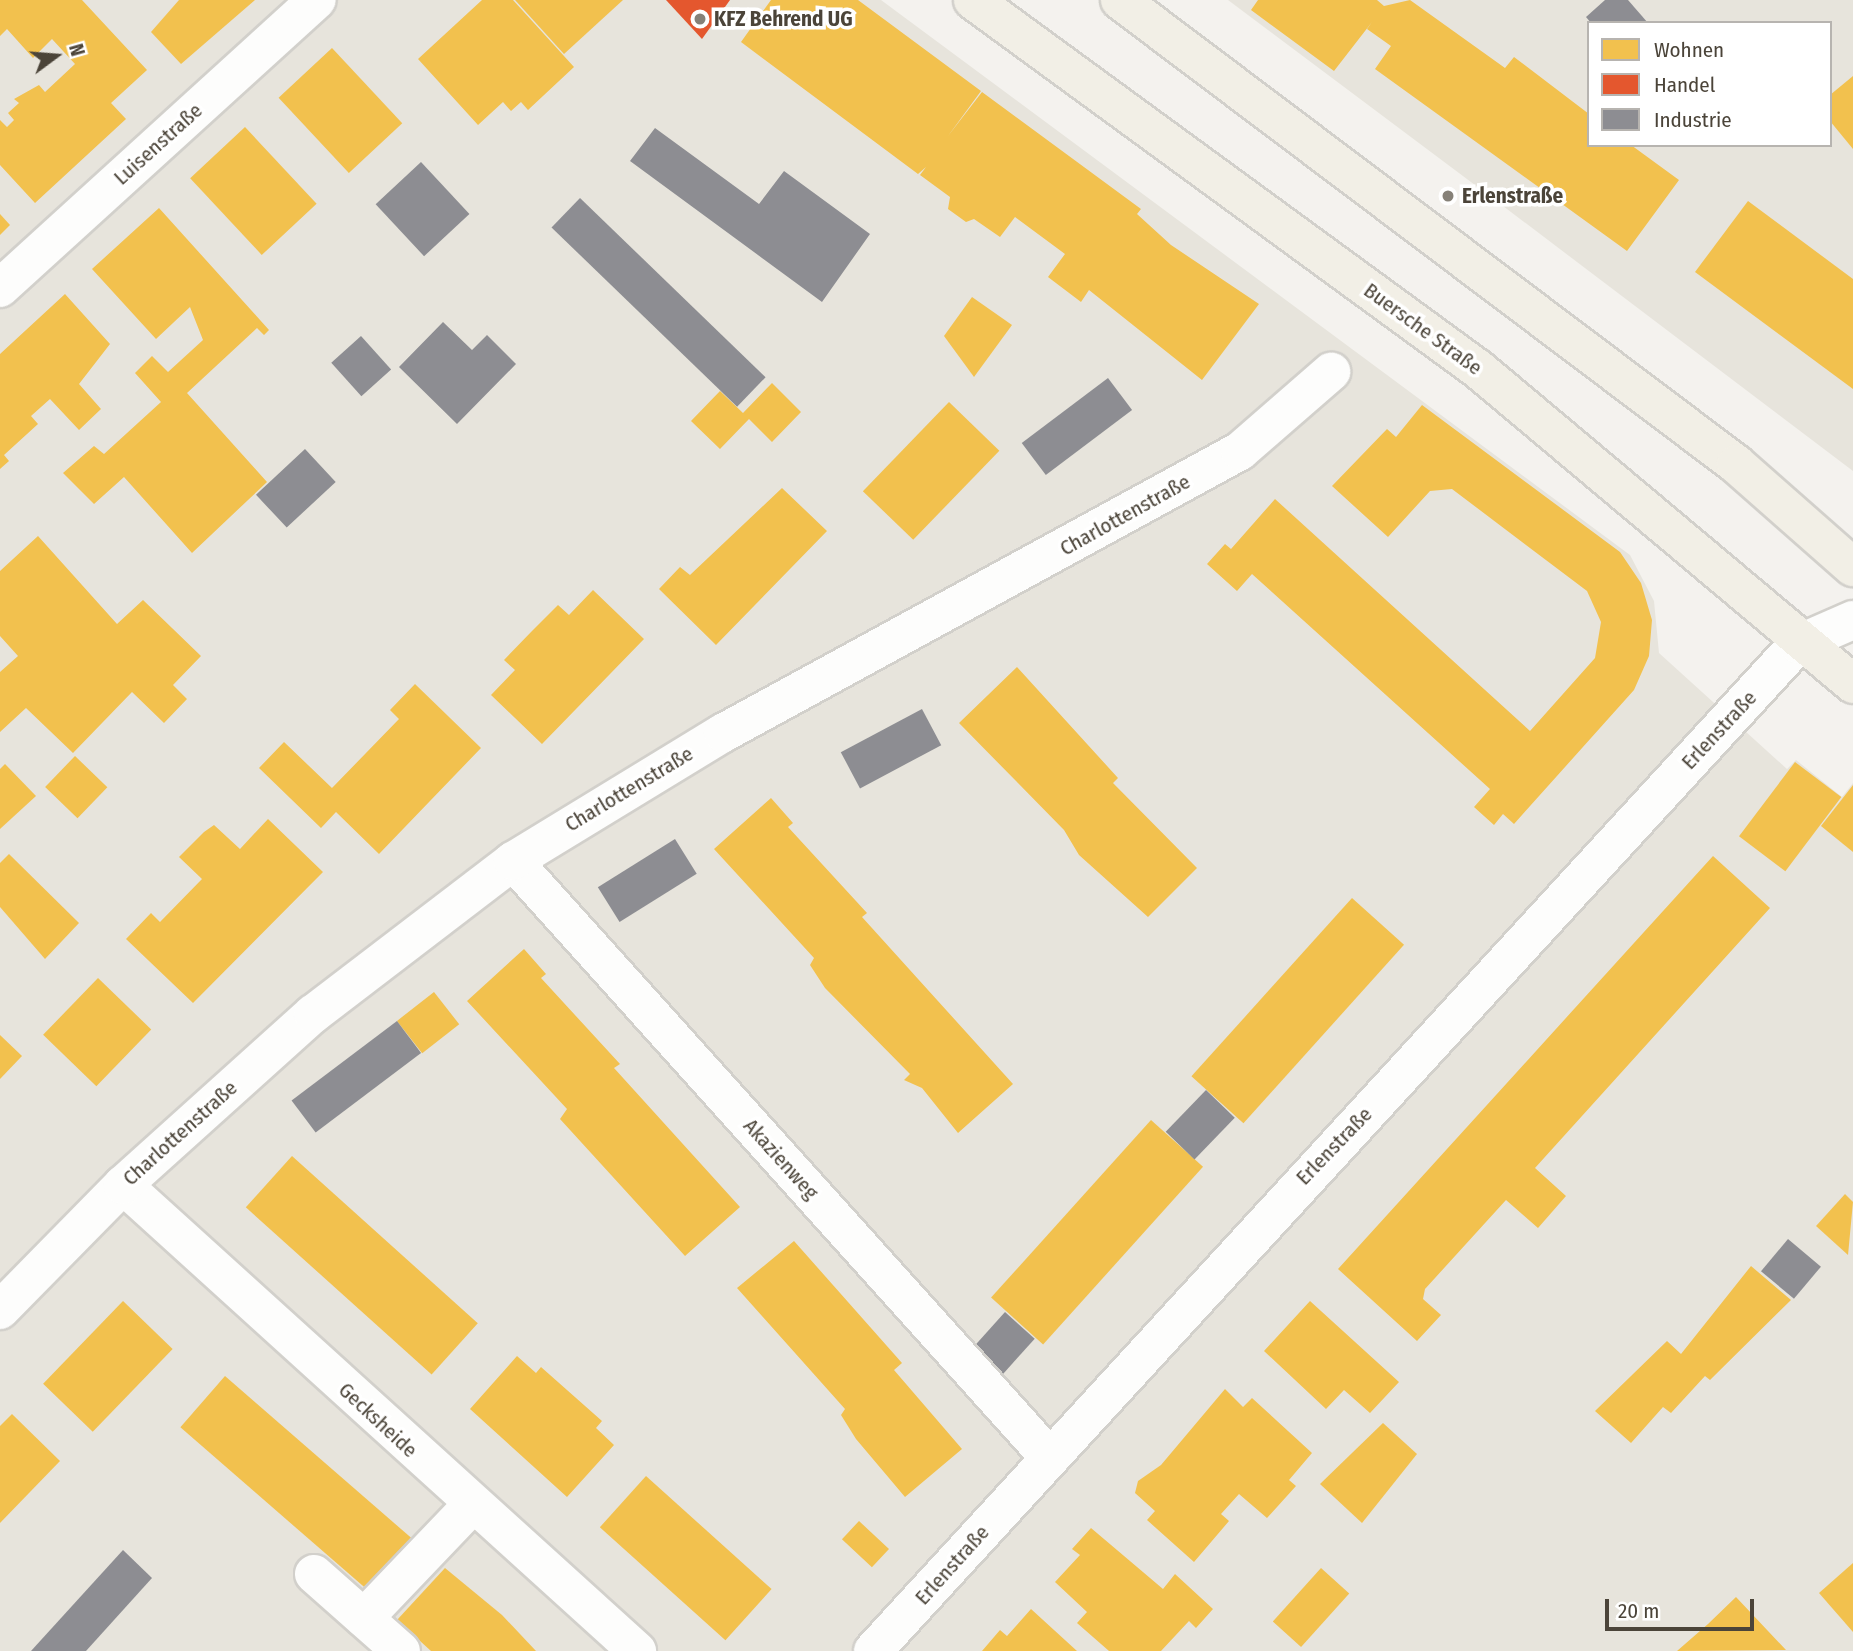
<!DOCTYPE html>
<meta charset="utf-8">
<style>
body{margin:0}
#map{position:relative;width:1853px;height:1651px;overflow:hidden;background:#f4f2ee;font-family:"Fira Sans Condensed",sans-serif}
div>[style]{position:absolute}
.residential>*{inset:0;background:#e7e4dc}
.homes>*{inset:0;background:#f2c14e;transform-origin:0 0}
.shops>*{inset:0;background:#e4572e}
.industry>*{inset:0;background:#8d8d92;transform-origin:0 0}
.roads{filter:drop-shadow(2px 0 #d2d0cb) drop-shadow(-2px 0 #d2d0cb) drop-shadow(0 2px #d2d0cb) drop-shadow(0 -2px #d2d0cb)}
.minor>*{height:38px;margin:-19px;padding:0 19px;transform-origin:19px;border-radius:19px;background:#fdfdfc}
.major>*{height:38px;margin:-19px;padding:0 19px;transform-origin:19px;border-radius:19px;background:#f2efe6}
.dots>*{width:19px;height:19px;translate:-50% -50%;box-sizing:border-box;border:4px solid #fff;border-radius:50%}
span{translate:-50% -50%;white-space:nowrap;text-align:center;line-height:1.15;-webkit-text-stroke:7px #fff;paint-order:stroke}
.poi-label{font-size:21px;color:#4b4439;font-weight:700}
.left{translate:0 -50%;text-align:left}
.street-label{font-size:21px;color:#4b4439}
.legend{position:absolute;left:1587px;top:21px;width:245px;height:126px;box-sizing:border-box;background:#fff;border:2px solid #b7b4b0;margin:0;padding:9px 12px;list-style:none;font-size:21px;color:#4b4439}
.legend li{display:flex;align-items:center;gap:14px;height:35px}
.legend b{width:35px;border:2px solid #b7b4b0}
.north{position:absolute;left:21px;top:21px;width:70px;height:70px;-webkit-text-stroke:5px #fff;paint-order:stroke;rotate:74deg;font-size:19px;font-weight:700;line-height:28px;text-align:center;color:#4b4439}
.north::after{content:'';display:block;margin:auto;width:24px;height:32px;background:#4b4439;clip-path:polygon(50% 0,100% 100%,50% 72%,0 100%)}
.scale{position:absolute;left:1605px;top:1599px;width:149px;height:32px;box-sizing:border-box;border:4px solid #4b4439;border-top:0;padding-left:9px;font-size:21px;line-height:24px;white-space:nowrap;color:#4b4439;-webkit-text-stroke:5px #fff;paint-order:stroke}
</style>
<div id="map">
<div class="residential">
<div style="clip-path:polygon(0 0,881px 0,1630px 555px,1654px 601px,1659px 653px,1787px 769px,1796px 760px,1842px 797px,1853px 783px,1853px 1651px,0 1651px)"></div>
<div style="clip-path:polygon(evenodd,1228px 0,1853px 0,1853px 471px,1507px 209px,1228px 0,1589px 23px,1830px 23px,1830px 145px,1589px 145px,1589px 23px)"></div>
</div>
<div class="homes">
<div style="clip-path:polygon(0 0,82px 0,147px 70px,111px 103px,126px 119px,35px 203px,0 165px,0 120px,7px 127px,14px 120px,8px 113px,19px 103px,14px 99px,39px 85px,45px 92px,75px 64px,52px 39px,33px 58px,7px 29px,0 36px)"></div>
<div style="clip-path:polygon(179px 0,255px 0,181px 64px,151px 32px)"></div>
<div style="clip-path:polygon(482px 0,513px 0,574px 67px,528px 110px,521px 102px,511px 111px,503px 102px,478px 125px,418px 59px)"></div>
<div style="clip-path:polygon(515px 0,623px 0,564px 54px)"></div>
<div style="clip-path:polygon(771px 0,858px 0,981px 91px,948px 136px,982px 92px,1141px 209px,1137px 214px,1171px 245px,1259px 304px,1202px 380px,1089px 290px,1081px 302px,1048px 277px,1065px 254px,1015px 217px,1000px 237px,974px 219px,966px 222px,948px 209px,950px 197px,920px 175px,926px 167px,918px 174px,741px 42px)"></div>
<div style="clip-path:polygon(1258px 0,1377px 0,1384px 6px,1410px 0,1505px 68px,1514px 57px,1589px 114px,1589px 145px,1631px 145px,1679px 180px,1627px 251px,1375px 69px,1391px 46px,1367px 29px,1372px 22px,1334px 71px,1251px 10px)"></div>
<div style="left:332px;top:48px;width:103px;height:73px;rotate:47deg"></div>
<div style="clip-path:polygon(1853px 76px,1853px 149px,1830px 121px,1830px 95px)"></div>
<div style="left:245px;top:127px;width:105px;height:75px;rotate:47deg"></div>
<div style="clip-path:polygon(1748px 201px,1853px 279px,1853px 389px,1695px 272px)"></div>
<div style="clip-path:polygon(159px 208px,269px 330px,264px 335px,257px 328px,187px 393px,267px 482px,192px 553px,124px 477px,94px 504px,63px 473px,94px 446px,104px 454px,161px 402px,135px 373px,152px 356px,168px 372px,203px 340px,190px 307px,156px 339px,92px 269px)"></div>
<div style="clip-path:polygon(0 214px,10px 225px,0 235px)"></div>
<div style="clip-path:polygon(65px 294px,110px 344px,79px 384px,101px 409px,79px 430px,50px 399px,31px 416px,38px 424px,4px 455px,9px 461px,0 469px,0 354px)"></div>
<div style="clip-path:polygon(972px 297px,1012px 325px,974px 377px,944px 336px)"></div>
<div style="clip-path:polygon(772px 383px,801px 412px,772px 442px,749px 419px,720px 449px,691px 421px,720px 391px,743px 413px)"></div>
<div style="left:949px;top:402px;width:70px;height:124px;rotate:44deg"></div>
<div style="clip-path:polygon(1422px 405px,1620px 552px,1641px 583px,1652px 620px,1649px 656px,1634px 690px,1514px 824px,1503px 814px,1494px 825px,1474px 807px,1490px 789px,1252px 574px,1237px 591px,1207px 564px,1225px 544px,1231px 549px,1275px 499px,1530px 731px,1595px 658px,1601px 622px,1587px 591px,1452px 489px,1430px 491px,1388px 537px,1332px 486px,1387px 429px,1396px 437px)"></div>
<div style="clip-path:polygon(782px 488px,827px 531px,716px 645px,659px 589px,680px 567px,690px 575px)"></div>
<div style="clip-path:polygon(38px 536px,117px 624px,143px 600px,201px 656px,173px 685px,187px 699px,164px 723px,132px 692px,73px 753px,26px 708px,0 732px,0 672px,18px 656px,0 636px,0 571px)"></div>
<div style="clip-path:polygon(593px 590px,644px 639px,542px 744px,491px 695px,515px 670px,504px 660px,532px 631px,558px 605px,569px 615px)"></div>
<div style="clip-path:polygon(1017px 667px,1118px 778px,1113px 783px,1197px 868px,1148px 917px,1079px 855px,1064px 830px,959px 723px)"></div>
<div style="clip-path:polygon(415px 684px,481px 748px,379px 854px,336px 812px,321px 828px,259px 768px,284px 742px,332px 788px,399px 719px,390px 710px)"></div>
<div style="left:75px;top:756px;width:45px;height:43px;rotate:44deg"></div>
<div style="left:1795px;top:762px;width:58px;height:93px;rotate:37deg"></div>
<div style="clip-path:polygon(5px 764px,36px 796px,0 829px,0 769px)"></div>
<div style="clip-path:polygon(1853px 785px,1853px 852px,1821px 826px)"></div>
<div style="clip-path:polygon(771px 798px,793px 823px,788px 827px,867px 913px,862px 917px,1013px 1084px,958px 1133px,922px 1088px,904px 1080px,910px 1074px,825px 988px,810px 965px,814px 958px,714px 849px)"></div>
<div style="clip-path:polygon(268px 819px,323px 872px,193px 1003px,126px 939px,151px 913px,160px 922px,202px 879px,179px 857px,204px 832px,214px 825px,240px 849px)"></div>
<div style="clip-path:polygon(9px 854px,79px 923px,45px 959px,0 907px,0 863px)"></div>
<div style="clip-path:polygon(1713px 856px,1770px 908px,1535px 1168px,1566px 1196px,1538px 1228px,1506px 1200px,1425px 1289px,1423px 1299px,1441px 1315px,1417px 1341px,1338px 1269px)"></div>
<div style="left:1352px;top:898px;width:70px;height:240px;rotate:42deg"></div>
<div style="clip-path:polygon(524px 949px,546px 974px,541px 978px,620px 1064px,614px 1068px,740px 1207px,685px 1256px,560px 1119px,567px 1109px,467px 1001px)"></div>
<div style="left:98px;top:978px;width:74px;height:79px;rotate:44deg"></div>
<div style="left:434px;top:992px;width:41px;height:47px;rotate:52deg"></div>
<div style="clip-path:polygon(0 1035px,22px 1056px,0 1079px)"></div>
<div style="left:1151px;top:1120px;width:70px;height:239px;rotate:42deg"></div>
<div style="left:292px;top:1156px;width:250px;height:69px;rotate:42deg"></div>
<div style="clip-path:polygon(1845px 1194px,1853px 1202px,1848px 1255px,1816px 1226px)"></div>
<div style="clip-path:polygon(794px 1241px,902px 1363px,894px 1370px,962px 1449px,905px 1497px,856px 1439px,841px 1415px,845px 1409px,737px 1288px)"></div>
<div style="clip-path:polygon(1751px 1266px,1791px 1300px,1710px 1380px,1705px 1376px,1671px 1413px,1663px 1407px,1631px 1443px,1595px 1411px,1667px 1341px,1681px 1354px)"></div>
<div style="left:123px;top:1301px;width:69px;height:115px;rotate:44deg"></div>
<div style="clip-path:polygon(1310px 1301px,1399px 1382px,1370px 1413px,1344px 1390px,1326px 1409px,1264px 1351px)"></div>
<div style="clip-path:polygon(517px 1356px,536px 1373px,541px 1367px,602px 1421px,596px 1428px,614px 1445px,567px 1497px,470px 1409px)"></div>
<div style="left:225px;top:1376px;width:247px;height:68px;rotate:41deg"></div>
<div style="clip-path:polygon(1225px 1389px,1243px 1407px,1252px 1398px,1312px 1453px,1289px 1480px,1296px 1486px,1267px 1518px,1239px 1494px,1221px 1514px,1229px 1521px,1194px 1562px,1147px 1520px,1155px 1511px,1135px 1493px,1138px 1481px,1161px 1465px)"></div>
<div style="clip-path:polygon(12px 1414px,60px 1461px,0 1523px,0 1426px)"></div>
<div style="clip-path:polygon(1383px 1423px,1417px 1454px,1362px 1523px,1320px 1484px)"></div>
<div style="left:646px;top:1476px;width:169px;height:69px;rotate:42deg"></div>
<div style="left:859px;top:1521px;width:41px;height:25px;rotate:43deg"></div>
<div style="clip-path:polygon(1091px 1528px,1163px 1589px,1175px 1574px,1213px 1609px,1196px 1628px,1189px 1621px,1161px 1651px,1109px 1651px,1077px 1623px,1087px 1612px,1055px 1582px,1080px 1555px,1072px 1549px)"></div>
<div style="clip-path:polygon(1853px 1563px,1853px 1632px,1819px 1593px)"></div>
<div style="clip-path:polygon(445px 1568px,502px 1615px,536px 1651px,431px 1651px,397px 1620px)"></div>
<div style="left:1321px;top:1568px;width:38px;height:72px;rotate:42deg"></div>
<div style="clip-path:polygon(1736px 1597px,1786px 1650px,1677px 1651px,1708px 1624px)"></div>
<div style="clip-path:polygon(1031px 1609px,1077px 1651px,982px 1651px,1000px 1630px,1007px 1636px)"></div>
</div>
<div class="shops">
<div style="clip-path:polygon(666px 0,730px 0,702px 39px)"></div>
</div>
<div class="industry">
<div style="clip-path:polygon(1605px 0,1628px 0,1648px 23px,1591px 23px,1586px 17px)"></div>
<div style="clip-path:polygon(655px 128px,759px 204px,784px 171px,870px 234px,822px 302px,630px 161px)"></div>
<div style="left:421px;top:162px;width:71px;height:62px;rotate:47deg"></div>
<div style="left:580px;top:198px;width:258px;height:41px;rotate:44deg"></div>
<div style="clip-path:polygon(443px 322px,472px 350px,487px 335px,516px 364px,457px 424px,399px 367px)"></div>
<div style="left:361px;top:336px;width:45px;height:40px;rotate:48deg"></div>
<div style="left:1108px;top:378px;width:40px;height:108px;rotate:53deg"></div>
<div style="left:305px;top:449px;width:45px;height:67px;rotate:47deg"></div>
<div style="left:922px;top:709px;width:41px;height:92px;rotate:62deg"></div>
<div style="left:675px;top:839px;width:41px;height:91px;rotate:58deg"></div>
<div style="left:397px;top:1021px;width:40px;height:132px;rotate:53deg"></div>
<div style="left:1206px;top:1090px;width:40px;height:58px;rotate:44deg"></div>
<div style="left:1788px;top:1239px;width:43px;height:42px;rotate:40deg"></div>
<div style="left:1005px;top:1312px;width:40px;height:47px;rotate:42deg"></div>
<div style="clip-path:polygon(123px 1550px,152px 1578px,86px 1651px,31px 1651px)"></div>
</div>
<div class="roads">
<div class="minor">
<div style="left:0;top:288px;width:428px;rotate:-42.3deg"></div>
<div style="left:513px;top:861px;width:803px;rotate:48.03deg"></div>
<div style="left:123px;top:1185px;width:694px;rotate:42.2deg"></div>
<div style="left:0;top:1310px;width:175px;rotate:-45.5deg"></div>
<div style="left:123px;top:1185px;width:256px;rotate:-42deg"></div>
<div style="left:313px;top:1014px;width:252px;rotate:-37.4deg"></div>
<div style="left:513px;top:861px;width:246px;rotate:-31.4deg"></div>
<div style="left:723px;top:733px;width:589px;rotate:-28.61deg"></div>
<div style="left:1240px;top:451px;width:121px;rotate:-41deg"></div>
<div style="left:314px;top:1574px;width:116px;rotate:41.5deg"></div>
<div style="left:364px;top:1618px;width:155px;rotate:-46.3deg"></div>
<div style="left:873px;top:1651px;width:1367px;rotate:-47.43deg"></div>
<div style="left:1798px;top:644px;width:60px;rotate:-23.6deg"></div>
</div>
<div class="major">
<div style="left:973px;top:0;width:625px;rotate:36.16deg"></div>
<div style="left:1478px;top:369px;width:490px;rotate:40deg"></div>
<div style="left:1120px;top:0;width:771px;rotate:36.99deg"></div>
<div style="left:1736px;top:464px;width:156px;rotate:41.4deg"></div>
</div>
</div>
<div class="dots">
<div style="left:700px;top:19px;background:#868178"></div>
<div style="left:1448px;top:196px;background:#868178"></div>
</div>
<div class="poi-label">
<span class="left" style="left:714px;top:19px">KFZ Behrend UG</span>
<span class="left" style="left:1462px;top:196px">Erlenstraße</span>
</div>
<div class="street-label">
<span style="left:158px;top:144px;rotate:-42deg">Luisenstraße</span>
<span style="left:1423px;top:329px;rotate:36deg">Buersche Straße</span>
<span style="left:1125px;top:515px;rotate:-29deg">Charlottenstraße</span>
<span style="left:1719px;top:730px;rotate:-47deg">Erlenstraße</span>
<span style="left:629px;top:789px;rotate:-31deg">Charlottenstraße</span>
<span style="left:180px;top:1133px;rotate:-42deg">Charlottenstraße</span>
<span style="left:1334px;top:1146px;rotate:-46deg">Erlenstraße</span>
<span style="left:781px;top:1159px;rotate:48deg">Akazienweg</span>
<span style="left:378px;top:1420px;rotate:43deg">Gecksheide</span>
<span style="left:952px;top:1565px;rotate:-48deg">Erlenstraße</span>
</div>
<ul class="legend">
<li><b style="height:19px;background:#f2c14e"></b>Wohnen</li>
<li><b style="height:19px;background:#e4572e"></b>Handel</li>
<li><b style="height:19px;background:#8d8d92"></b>Industrie</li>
</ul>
<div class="north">N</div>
<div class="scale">20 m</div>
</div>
